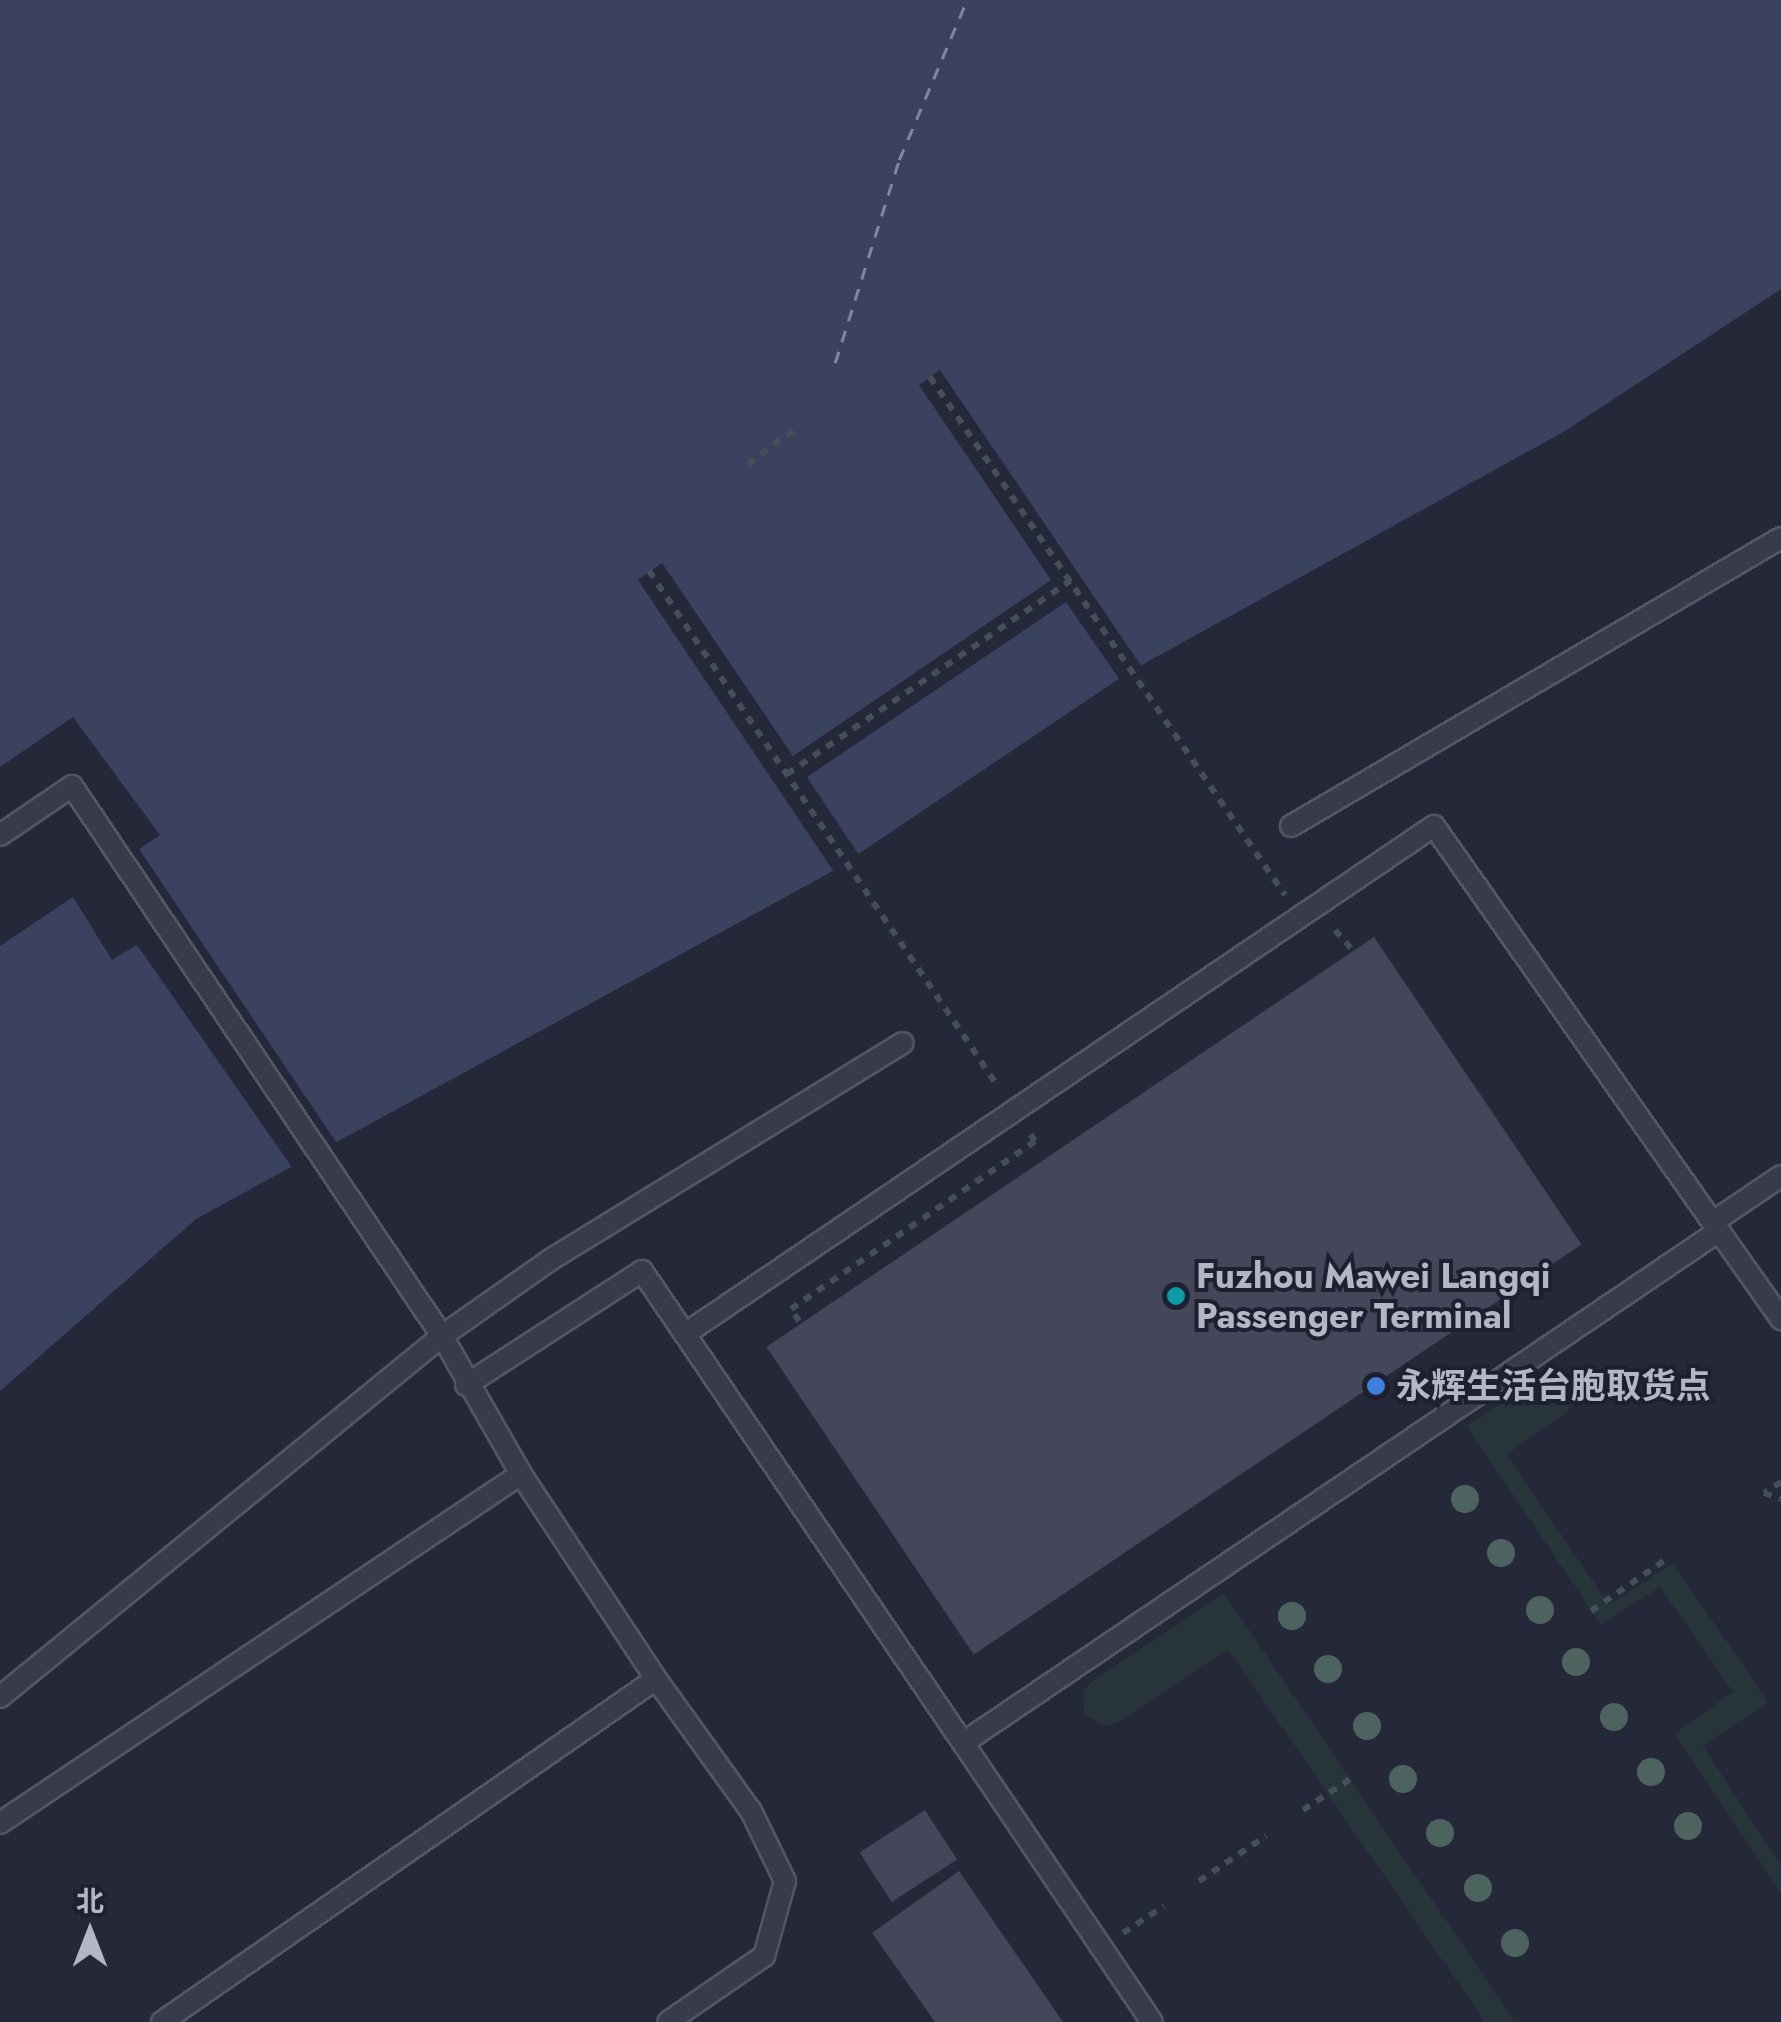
<!DOCTYPE html>
<meta charset="utf-8">
<style>
body{margin:0}
#map{position:relative;width:1781px;height:2022px;overflow:hidden;background:#242839;font-family:Jost,"Noto Sans SC",sans-serif}
div>[style]{position:absolute}
.green>*{inset:0;background:#27353b}
.water>*{inset:0;background:#3b4260}
.pier>*{inset:0;background:#242839}
.ferry>*{height:2.5px;margin-top:-1.25px;transform-origin:0;background:repeating-linear-gradient(90deg,#7d86aa 0 12px,transparent 0 22px)}
.building>*{inset:0;background:#44475a;transform-origin:0 0}
.path>*{height:6px;margin-top:-3px;transform-origin:0;background:repeating-linear-gradient(90deg,#445057 0 8px,transparent 0 16px)}
.roads{filter:drop-shadow(2px 0 #535664) drop-shadow(-2px 0 #535664) drop-shadow(0 2px #535664) drop-shadow(0 -2px #535664)}
.service>*{height:20px;margin:-10px;padding:0 10px;transform-origin:10px;border-radius:10px;background:#383b49}
.trees>*{width:28px;height:28px;margin:-14px;border-radius:50%;background:#4c635f}
.dots>*{width:28px;height:28px;translate:-50% -50%;box-sizing:border-box;border:5px solid #1d202e;border-radius:50%}
span{translate:-50% -50%;white-space:nowrap;text-align:center;line-height:1.15;-webkit-text-stroke:8px #1d202e;paint-order:stroke}
.poi-label{font-size:35px;color:#b3b6c5;font-weight:700}
.left{translate:0 -50%;text-align:left}
.north{position:absolute;left:40px;top:1882px;width:100px;height:100px;-webkit-text-stroke:8px #1d202e;paint-order:stroke;rotate:0deg;font-size:28px;font-weight:700;line-height:40px;text-align:center;color:#b3b6c5}
.north::after{content:'';display:block;margin:auto;width:35px;height:45px;background:#b3b6c5;clip-path:polygon(50% 0,100% 100%,50% 72%,0 100%)}
</style>
<div id="map">
<div class="green">
<div style="clip-path:polygon(1559px 1375px,1571px 1383px,1568px 1412px,1507px 1454px,1609px 1605px,1673px 1563px,1768px 1702px,1703px 1746px,1781px 1865px,1781px 1893px,1674px 1734px,1733px 1692px,1660px 1587px,1601px 1625px,1467px 1426px,1543px 1376px)"></div>
<div style="clip-path:polygon(1224px 1593px,1350px 1779px,1515px 2022px,1485px 2022px,1228px 1649px,1118px 1722px,1106px 1726px,1084px 1715px,1083px 1691px,1092px 1682px)"></div>
</div>
<div class="water">
<div style="clip-path:polygon(0 0,1781px 0,1781px 289px,1565px 431px,1129px 672px,833px 871px,196px 1219px,0 1391px)"></div>
</div>
<div class="pier">
<div style="clip-path:polygon(940px 370px,1144px 670px,1122px 683px,1066px 602px,807px 777px,861px 858px,836px 875px,638px 580px,662px 563px,793px 756px,1051px 580px,919px 385px)"></div>
<div style="clip-path:polygon(73px 717px,160px 835px,139px 849px,338px 1145px,294px 1170px,137px 945px,112px 960px,73px 897px,0 946px,0 767px)"></div>
</div>
<div class="ferry">
<div style="left:835px;top:363px;width:213px;rotate:-72.5deg"></div>
<div style="left:899px;top:160px;width:174px;rotate:-67deg"></div>
</div>
<div class="building">
<div style="left:1374px;top:937px;width:371px;height:733px;rotate:56deg"></div>
<div style="left:925px;top:1810px;width:59px;height:78px;rotate:57deg"></div>
<div style="clip-path:polygon(959px 1871px,1063px 2022px,935px 2022px,872px 1933px)"></div>
</div>
<div class="path">
<div style="left:930px;top:377px;width:628px;rotate:55.58deg"></div>
<div style="left:748px;top:464px;width:59px;rotate:-36.7deg"></div>
<div style="left:649px;top:571px;width:624px;rotate:55.9deg"></div>
<div style="left:787px;top:774px;width:343px;rotate:-34.3deg"></div>
<div style="left:1335px;top:930px;width:28px;rotate:49deg"></div>
<div style="left:799px;top:1321px;width:14px;rotate:-124deg"></div>
<div style="left:791px;top:1309px;width:296px;rotate:-34.5deg"></div>
<div style="left:1035px;top:1141px;width:12px;rotate:-125deg"></div>
<div style="left:1781px;top:1482px;width:20px;rotate:147deg"></div>
<div style="left:1764px;top:1493px;width:18px;rotate:19deg"></div>
<div style="left:1591px;top:1611px;width:93px;rotate:-34.5deg"></div>
<div style="left:1303px;top:1810px;width:56px;rotate:-33.4deg"></div>
<div style="left:1199px;top:1881px;width:81px;rotate:-33.9deg"></div>
<div style="left:1123px;top:1933px;width:49px;rotate:-33.4deg"></div>
</div>
<div class="roads">
<div class="service">
<div style="left:1291px;top:826px;width:568px;rotate:-30.45deg"></div>
<div style="left:0;top:835px;width:87px;rotate:-34.2deg"></div>
<div style="left:72px;top:786px;width:663px;rotate:56.07deg"></div>
<div style="left:442px;top:1336px;width:159px;rotate:60.2deg"></div>
<div style="left:521px;top:1474px;width:245px;rotate:56.6deg"></div>
<div style="left:656px;top:1679px;width:163px;rotate:54.3deg"></div>
<div style="left:751px;top:1811px;width:78px;rotate:64.1deg"></div>
<div style="left:785px;top:1881px;width:78px;rotate:105.6deg"></div>
<div style="left:764px;top:1956px;width:116px;rotate:145.5deg"></div>
<div style="left:1713px;top:1222px;width:82px;rotate:-34.1deg"></div>
<div style="left:685px;top:1334px;width:905px;rotate:-34.15deg"></div>
<div style="left:1434px;top:826px;width:495px;rotate:54.9deg"></div>
<div style="left:466px;top:1385px;width:210px;rotate:-32.9deg"></div>
<div style="left:642px;top:1271px;width:571px;rotate:55.78deg"></div>
<div style="left:0;top:1697px;width:571px;rotate:-39.24deg"></div>
<div style="left:442px;top:1336px;width:132px;rotate:-35.1deg"></div>
<div style="left:550px;top:1260px;width:414px;rotate:-31.6deg"></div>
<div style="left:0;top:1823px;width:627px;rotate:-33.82deg"></div>
<div style="left:162px;top:2022px;width:601px;rotate:-34.77deg"></div>
<div style="left:1152px;top:2022px;width:337px;rotate:-124.1deg"></div>
<div style="left:963px;top:1743px;width:913px;rotate:-34.11deg"></div>
<div style="left:1719px;top:1231px;width:108px;rotate:54.8deg"></div>
</div>
</div>
<div class="trees">
<div style="left:1465px;top:1499px"></div>
<div style="left:1501px;top:1553px"></div>
<div style="left:1540px;top:1610px"></div>
<div style="left:1292px;top:1616px"></div>
<div style="left:1576px;top:1662px"></div>
<div style="left:1328px;top:1669px"></div>
<div style="left:1614px;top:1717px"></div>
<div style="left:1367px;top:1726px"></div>
<div style="left:1651px;top:1772px"></div>
<div style="left:1403px;top:1779px"></div>
<div style="left:1688px;top:1826px"></div>
<div style="left:1440px;top:1833px"></div>
<div style="left:1478px;top:1888px"></div>
<div style="left:1515px;top:1943px"></div>
</div>
<div class="dots">
<div style="left:1176px;top:1296px;background:#0f9aa8"></div>
<div style="left:1376px;top:1386px;background:#3f7fe0"></div>
</div>
<div class="poi-label">
<span class="left" style="left:1196px;top:1296px">Fuzhou Mawei Langqi<br>Passenger Terminal</span>
<span class="left" style="left:1396px;top:1386px">永辉生活台胞取货点</span>
</div>
<div class="north">北</div>
</div>
